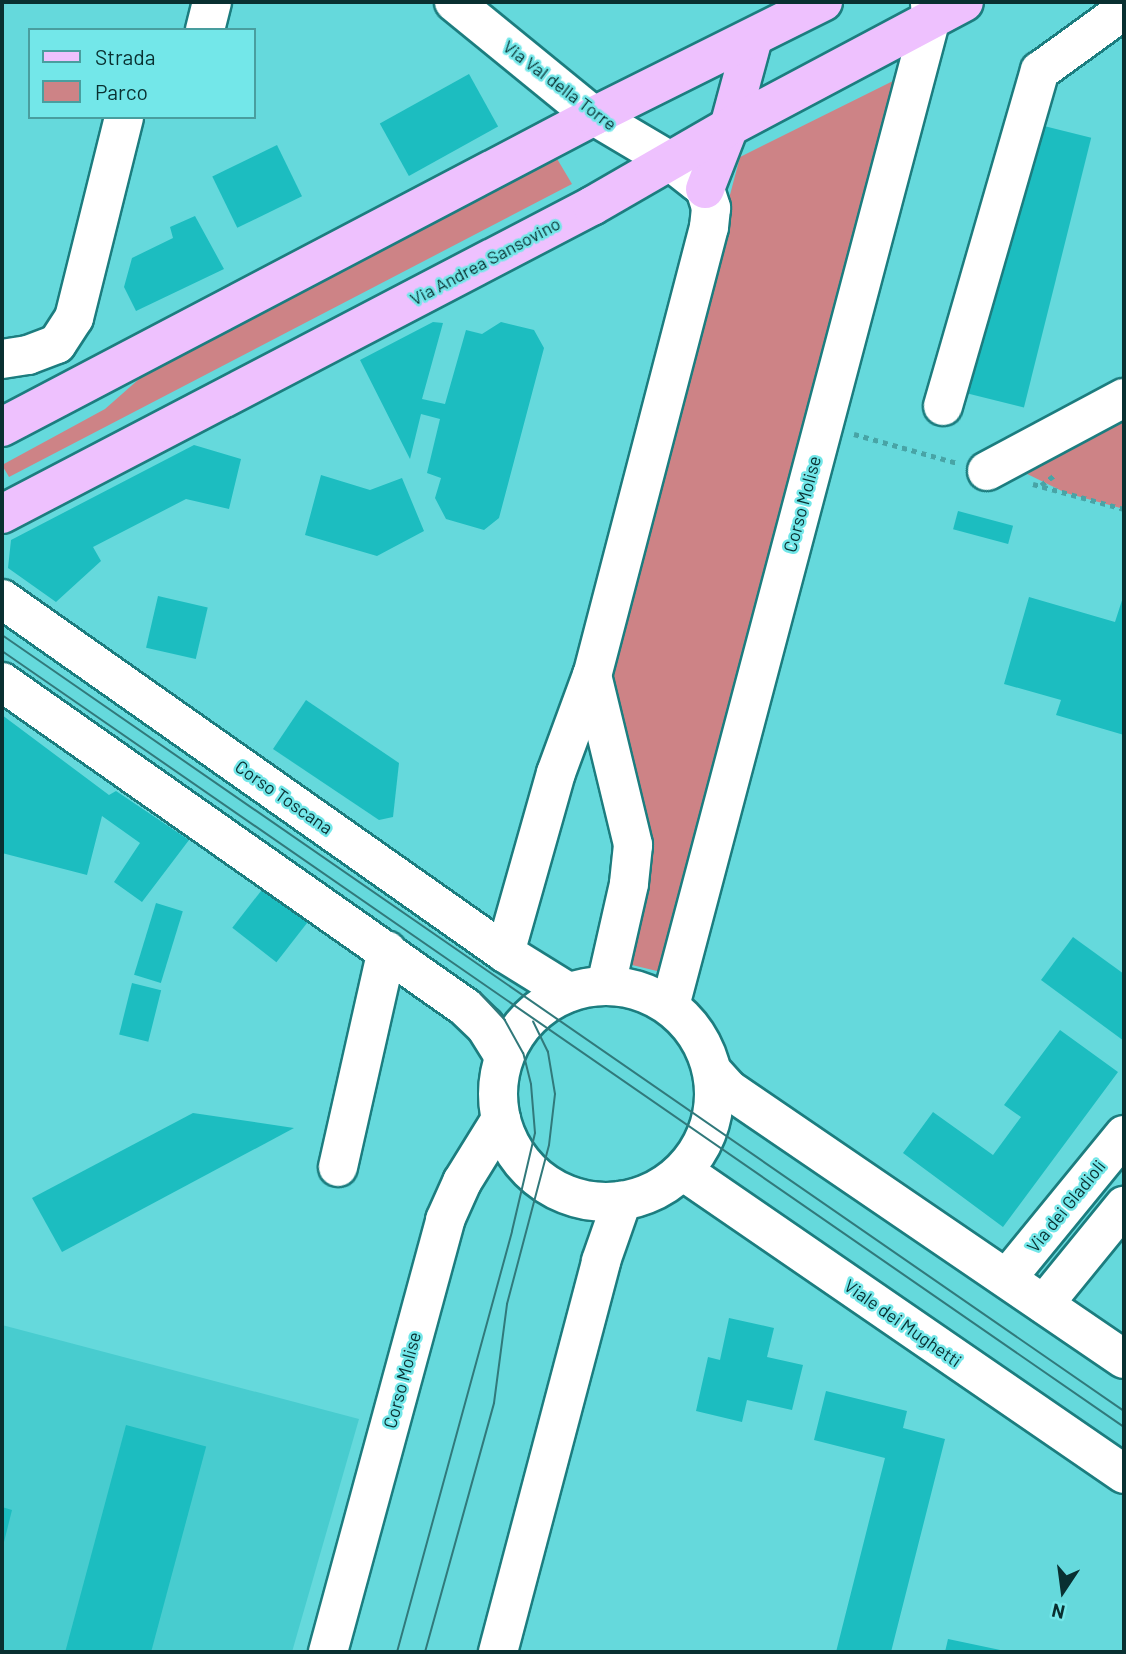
<!DOCTYPE html>
<style>
body{margin:0}
#map{position:relative;width:1126px;height:1654px;overflow:hidden;background:#65d9dc;font-family:Barlow,sans-serif}
div>[style]{position:absolute}
.built>*{inset:0;background:#48cccf}
.green>*{inset:0;background:#cd8386}
.building>*{inset:0;background:#1cbdc0;transform-origin:0 0}
.path>*{height:4.5px;margin-top:-2.25px;transform-origin:0;background:repeating-linear-gradient(90deg,#48a4a6 0 5px,transparent 0 10px)}
.roads{filter:drop-shadow(2px 0 #1c7d7f) drop-shadow(-2px 0 #1c7d7f) drop-shadow(0 2px #1c7d7f) drop-shadow(0 -2px #1c7d7f)}
.minor>*{height:38px;margin:-19px;padding:0 19px;transform-origin:19px;border-radius:19px;background:#fff}
.minor>.ring{margin:-19px;padding:0;box-sizing:content-box;background:none;border:38px solid #fff;border-radius:50%}
.major>*{height:38px;margin:-19px;padding:0 19px;transform-origin:19px;border-radius:19px;background:#eec1fe}
.tram>*{height:2px;margin:-1px;padding:0 1px;transform-origin:1px;border-radius:1px;background:#31797b}
span{translate:-50% -50%;white-space:nowrap;text-align:center;line-height:1.15;-webkit-text-stroke:5px #73e7e9;paint-order:stroke}
.street-label{font-size:18px;color:#093031}
.frame{position:absolute;inset:0;border:4px solid #093031;pointer-events:none}
.legend{position:absolute;left:28px;top:28px;width:228px;height:91px;box-sizing:border-box;background:#73e7e9;border:2px solid #499e9f;margin:0;padding:9px 12px;list-style:none;font-size:21px;color:#093031}
.legend li{display:flex;align-items:center;gap:14px;height:35px}
.legend b{width:35px;border:2px solid #499e9f}
.north{position:absolute;left:1028px;top:1556px;width:70px;height:70px;-webkit-text-stroke:5px #73e7e9;paint-order:stroke;rotate:193deg;font-size:19px;font-weight:700;line-height:28px;text-align:center;color:#093031}
.north::after{content:'';display:block;margin:auto;width:24px;height:32px;background:#093031;clip-path:polygon(50% 0,100% 100%,50% 72%,0 100%)}
</style>
<div id="map">
<div class="built">
<div style="clip-path:polygon(2px 1325px,359px 1419px,292px 1652px,2px 1652px)"></div>
</div>
<div class="green">
<div style="clip-path:polygon(897px 79px,661px 972px,632px 965px,651px 839px,602px 678px,740px 157px)"></div>
<div style="clip-path:polygon(556px 157px,572px 184px,9px 477px,2px 465px,105px 409px,147px 372px)"></div>
<div style="clip-path:polygon(1124px 415px,1124px 509px,1066px 493px,1019px 470px)"></div>
</div>
<div class="building">
<div style="left:469px;top:74px;width:60px;height:102px;rotate:61deg"></div>
<div style="left:1032px;top:123px;width:61px;height:278px;rotate:14deg"></div>
<div style="left:277px;top:145px;width:57px;height:72px;rotate:64deg"></div>
<div style="clip-path:polygon(195px 216px,224px 269px,136px 311px,124px 287px,132px 258px,173px 238px,170px 227px)"></div>
<div style="clip-path:polygon(433px 322px,443px 323px,422px 399px,445px 404px,466px 330px,482px 334px,501px 322px,534px 330px,544px 348px,499px 518px,484px 530px,446px 519px,435px 498px,441px 478px,427px 473px,440px 419px,421px 414px,410px 459px,360px 360px)"></div>
<div style="clip-path:polygon(194px 445px,241px 459px,229px 509px,186px 499px,93px 547px,101px 561px,56px 602px,8px 568px,11px 540px)"></div>
<div style="clip-path:polygon(321px 475px,370px 490px,402px 478px,424px 531px,377px 556px,305px 535px)"></div>
<div style="left:958px;top:511px;width:57px;height:19px;rotate:15deg"></div>
<div style="clip-path:polygon(1124px 594px,1124px 735px,1056px 715px,1061px 700px,1004px 684px,1029px 597px,1115px 622px)"></div>
<div style="left:158px;top:596px;width:51px;height:53px;rotate:13deg"></div>
<div style="clip-path:polygon(306px 700px,399px 763px,393px 817px,379px 820px,273px 749px)"></div>
<div style="clip-path:polygon(2px 715px,109px 795px,116px 791px,189px 840px,142px 902px,114px 882px,140px 843px,102px 816px,87px 875px,2px 853px)"></div>
<div style="left:268px;top:882px;width:56px;height:58px;rotate:38deg"></div>
<div style="left:156px;top:903px;width:28px;height:75px;rotate:17deg"></div>
<div style="clip-path:polygon(1073px 937px,1124px 974px,1124px 1041px,1041px 980px)"></div>
<div style="left:132px;top:983px;width:30px;height:53px;rotate:14deg"></div>
<div style="clip-path:polygon(1060px 1030px,1118px 1072px,1003px 1227px,903px 1153px,933px 1112px,993px 1155px,1021px 1117px,1004px 1105px)"></div>
<div style="clip-path:polygon(193px 1113px,294px 1128px,62px 1252px,32px 1198px)"></div>
<div style="clip-path:polygon(729px 1318px,774px 1328px,767px 1357px,803px 1365px,792px 1410px,747px 1400px,742px 1422px,696px 1411px,708px 1357px,720px 1360px)"></div>
<div style="clip-path:polygon(826px 1391px,907px 1411px,903px 1428px,945px 1439px,891px 1652px,836px 1652px,885px 1458px,814px 1440px)"></div>
<div style="left:126px;top:1425px;width:83px;height:235px;rotate:15deg"></div>
<div style="clip-path:polygon(2px 1507px,12px 1510px,3px 1546px,2px 1546px)"></div>
<div style="clip-path:polygon(948px 1639px,1005px 1651px,1005px 1652px,945px 1652px)"></div>
</div>
<div class="path">
<div style="left:854px;top:434px;width:107px;rotate:15.7deg"></div>
<div style="left:1033px;top:484px;width:94px;rotate:15.4deg"></div>
<div style="left:1041px;top:485px;width:19px;rotate:-36deg"></div>
</div>
<div class="roads">
<div class="minor">
<div style="left:454px;top:2px;width:181px;rotate:39.2deg"></div>
<div style="left:594px;top:116px;width:88px;rotate:30.6deg"></div>
<div style="left:670px;top:161px;width:34px;rotate:38deg"></div>
<div style="left:697px;top:182px;width:11px;rotate:41deg"></div>
<div style="left:705px;top:189px;width:20px;rotate:72deg"></div>
<div style="left:711px;top:208px;width:19px;rotate:96deg"></div>
<div style="left:709px;top:227px;width:463px;rotate:104.6deg"></div>
<div style="left:592px;top:675px;width:175px;rotate:76.4deg"></div>
<div style="left:633px;top:845px;width:39px;rotate:96deg"></div>
<div style="left:629px;top:884px;width:104px;rotate:102.8deg"></div>
<div style="left:205px;top:30px;width:29px;rotate:-76deg"></div>
<div style="left:2px;top:359px;width:26px;rotate:-9deg"></div>
<div style="left:28px;top:355px;width:31px;rotate:-21deg"></div>
<div style="left:57px;top:344px;width:31px;rotate:-57deg"></div>
<div style="left:74px;top:318px;width:207px;rotate:-76deg"></div>
<div style="left:943px;top:406px;width:349px;rotate:-73.9deg"></div>
<div style="left:1040px;top:71px;width:104px;rotate:-36deg"></div>
<div style="left:987px;top:471px;width:155px;rotate:-28.1deg"></div>
<div style="left:2px;top:599px;width:615px;rotate:35.14deg"></div>
<div style="left:505px;top:953px;width:74px;rotate:31.8deg"></div>
<div style="left:2px;top:682px;width:566px;rotate:35.07deg"></div>
<div style="left:465px;top:1007px;width:28px;rotate:44deg"></div>
<div style="left:485px;top:1026px;width:36px;rotate:58deg"></div>
<div style="left:505px;top:953px;width:187px;rotate:-74.2deg"></div>
<div style="left:556px;top:773px;width:104px;rotate:-69.8deg"></div>
<div class="ring" style="left:498px;top:986px;width:178px;height:178px"></div>
<div style="left:670px;top:1006px;width:1022px;rotate:-75.2deg"></div>
<div style="left:931px;top:18px;width:16px;rotate:-94deg"></div>
<div style="left:712px;top:1071px;width:24px;rotate:48deg"></div>
<div style="left:728px;top:1089px;width:479px;rotate:34.3deg"></div>
<div style="left:338px;top:1167px;width:222px;rotate:-77.3deg"></div>
<div style="left:683px;top:1171px;width:535px;rotate:34.49deg"></div>
<div style="left:1007px;top:1278px;width:185px;rotate:-50.7deg"></div>
<div style="left:1044px;top:1304px;width:127px;rotate:-50.8deg"></div>
<div style="left:328px;top:1652px;width:448px;rotate:-74.8deg"></div>
<div style="left:445px;top:1220px;width:42px;rotate:-65.9deg"></div>
<div style="left:462px;top:1182px;width:74px;rotate:-58.2deg"></div>
<div style="left:498px;top:1652px;width:404px;rotate:-75.2deg"></div>
<div style="left:601px;top:1261px;width:64px;rotate:-70.7deg"></div>
</div>
<div class="major">
<div style="left:705px;top:189px;width:66px;rotate:-68.8deg"></div>
<div style="left:729px;top:127px;width:92px;rotate:-74.9deg"></div>
<div style="left:2px;top:427px;width:669px;rotate:-27.71deg"></div>
<div style="left:594px;top:116px;width:256px;rotate:-26.5deg"></div>
<div style="left:2px;top:514px;width:666px;rotate:-27.57deg"></div>
<div style="left:592px;top:206px;width:158px;rotate:-30deg"></div>
<div style="left:729px;top:127px;width:266px;rotate:-28deg"></div>
</div>
</div>
<div class="tram">
<div style="left:2px;top:635px;width:1364px;rotate:34.67deg"></div>
<div style="left:2px;top:651px;width:1364px;rotate:34.67deg"></div>
<div style="left:397px;top:1652px;width:436px;rotate:-74.7deg"></div>
<div style="left:512px;top:1231px;width:101px;rotate:-76.8deg"></div>
<div style="left:535px;top:1133px;width:49px;rotate:-94.7deg"></div>
<div style="left:531px;top:1084px;width:32px;rotate:-104deg"></div>
<div style="left:523px;top:1053px;width:38px;rotate:-119deg"></div>
<div style="left:505px;top:1020px;width:37px;rotate:-133deg"></div>
<div style="left:425px;top:1652px;width:258px;rotate:-74.5deg"></div>
<div style="left:494px;top:1403px;width:100px;rotate:-82.5deg"></div>
<div style="left:507px;top:1304px;width:164px;rotate:-75.2deg"></div>
<div style="left:549px;top:1145px;width:51px;rotate:-83.3deg"></div>
<div style="left:555px;top:1094px;width:43px;rotate:-99.5deg"></div>
<div style="left:548px;top:1052px;width:34px;rotate:-116deg"></div>
</div>
<div class="street-label">
<span style="left:560px;top:85px;rotate:37deg">Via Val della Torre</span>
<span style="left:485px;top:261px;rotate:-28deg">Via Andrea Sansovino</span>
<span style="left:802px;top:504px;rotate:-75deg">Corso Molise</span>
<span style="left:284px;top:797px;rotate:35deg">Corso Toscana</span>
<span style="left:1066px;top:1206px;rotate:-51deg">Via dei Gladioli</span>
<span style="left:903px;top:1323px;rotate:35deg">Viale dei Mughetti</span>
<span style="left:402px;top:1380px;rotate:-75deg">Corso Molise</span>
</div>
<div class="frame"></div>
<ul class="legend">
<li><b style="height:9px;background:#eec1fe"></b>Strada</li>
<li><b style="height:19px;background:#cd8386"></b>Parco</li>
</ul>
<div class="north">N</div>
</div>
